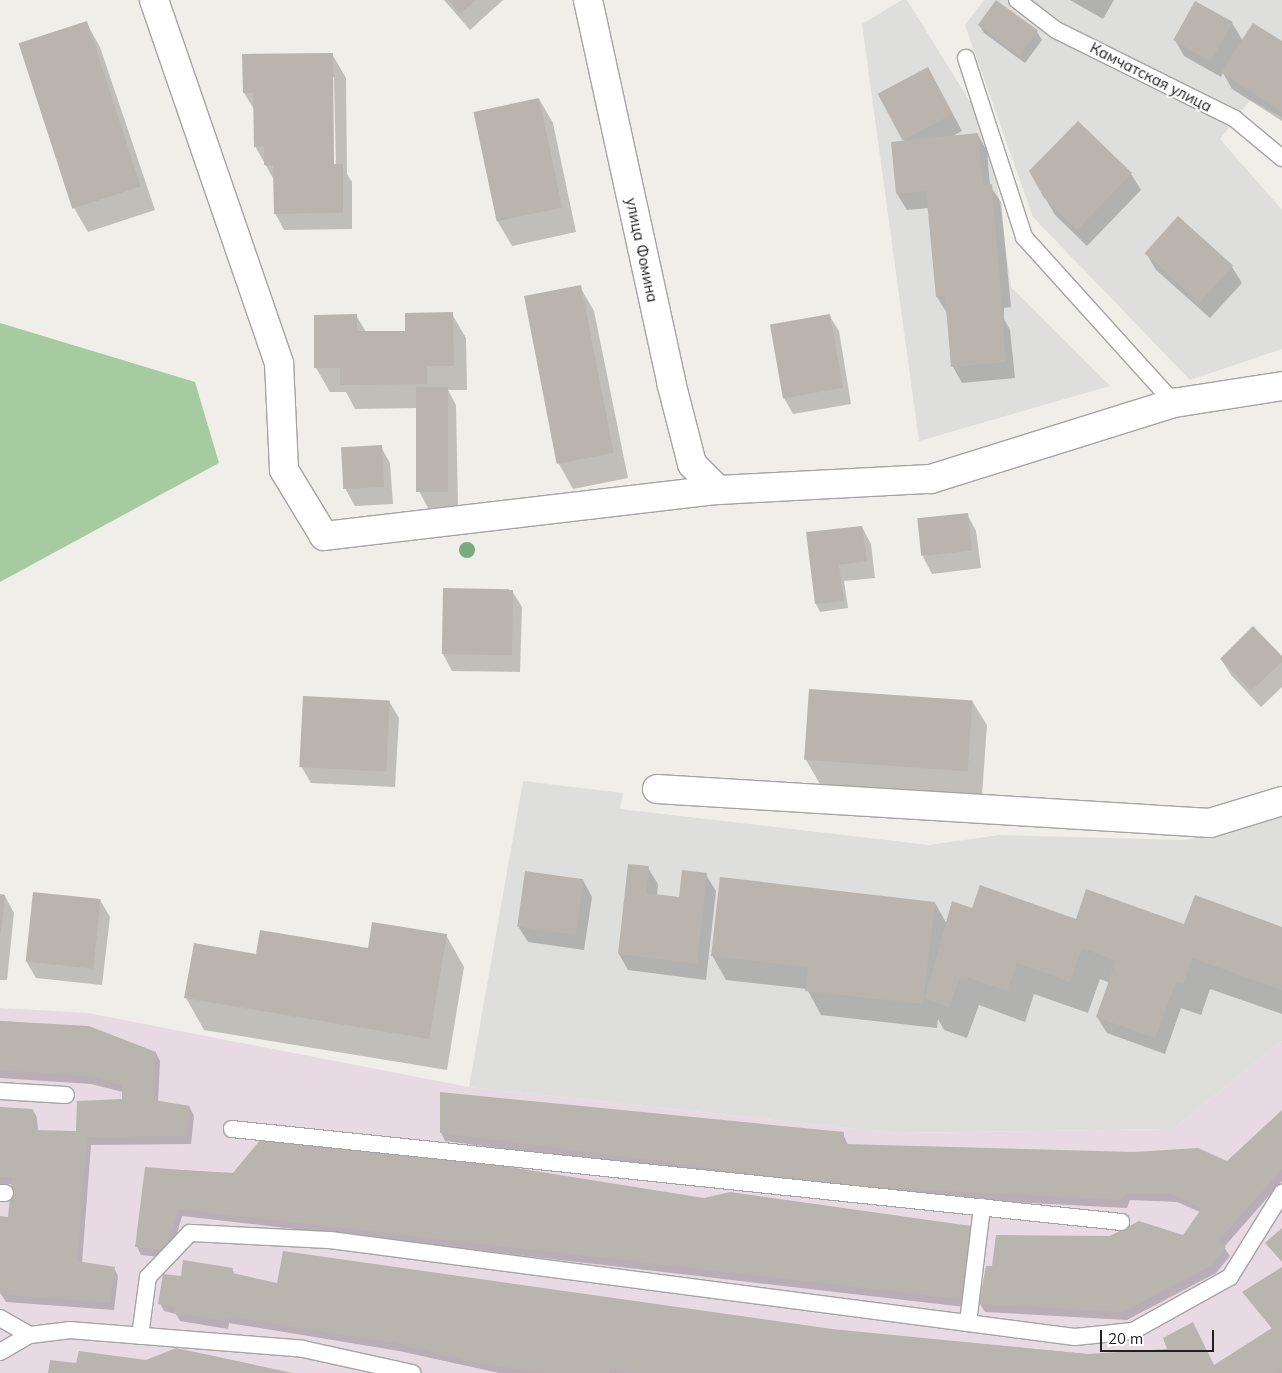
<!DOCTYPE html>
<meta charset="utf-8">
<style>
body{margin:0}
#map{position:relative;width:1282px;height:1373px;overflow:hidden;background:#f0eee8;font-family:Mulish,sans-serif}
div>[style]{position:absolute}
.residential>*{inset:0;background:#dededd}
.industrial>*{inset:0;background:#e8dae3}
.forest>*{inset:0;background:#a6cba1}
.shadow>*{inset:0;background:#0003}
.building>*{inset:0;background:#b9b5ae;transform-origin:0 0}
.roads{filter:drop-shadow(1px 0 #a4a4a4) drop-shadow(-1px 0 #a4a4a4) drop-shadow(0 1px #a4a4a4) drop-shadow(0 -1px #a4a4a4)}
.lane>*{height:16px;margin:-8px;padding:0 8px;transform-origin:8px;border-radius:8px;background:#fff}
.street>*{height:28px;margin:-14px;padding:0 14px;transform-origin:14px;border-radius:14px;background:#fff}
.trees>*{width:16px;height:16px;margin:-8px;border-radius:50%;background:#79ab82}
span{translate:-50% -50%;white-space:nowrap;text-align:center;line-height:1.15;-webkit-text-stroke:4px #fff;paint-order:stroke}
.street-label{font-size:15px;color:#202020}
.scale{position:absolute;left:1100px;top:1330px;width:114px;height:22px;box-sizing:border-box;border:2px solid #202020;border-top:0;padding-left:6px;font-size:15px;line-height:18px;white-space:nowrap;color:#202020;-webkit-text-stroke:4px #fff;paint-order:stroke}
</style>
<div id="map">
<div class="residential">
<div style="clip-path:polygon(902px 0,907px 0,982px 121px,997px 184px,1011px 287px,1110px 386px,919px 441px,862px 24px)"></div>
<div style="clip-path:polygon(984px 0,1282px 0,1282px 117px,1250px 100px,1220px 139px,1282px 210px,1282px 349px,1190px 380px,1033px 217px,965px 25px)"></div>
<div style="clip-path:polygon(523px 781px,623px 793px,620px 809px,929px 845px,1000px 835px,1186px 840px,1282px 815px,1282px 1041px,1173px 1129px,895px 1133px,469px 1087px)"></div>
</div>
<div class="industrial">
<div style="clip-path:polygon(0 1008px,88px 1013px,469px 1087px,895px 1133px,1173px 1129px,1282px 1041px,1282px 1373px,0 1373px)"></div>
</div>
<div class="forest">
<div style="clip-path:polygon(0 323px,195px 382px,219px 463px,0 582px)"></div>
</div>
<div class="shadow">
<div style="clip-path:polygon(444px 0,503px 0,470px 30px)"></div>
<div style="clip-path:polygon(1070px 0,1114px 0,1103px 19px)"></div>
<div style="clip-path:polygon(996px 2px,1037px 32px,1042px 40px,1025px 63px,984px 33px,979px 25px)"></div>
<div style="clip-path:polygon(86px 22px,100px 47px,155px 210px,88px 232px,74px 208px)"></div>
<div style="clip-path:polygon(1232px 23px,1243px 41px,1282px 43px,1282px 121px,1232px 89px,1223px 73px,1221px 77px,1184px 56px,1175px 40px)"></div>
<div style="clip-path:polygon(evenodd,332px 54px,346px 78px,347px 174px,352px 182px,352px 229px,284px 230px,275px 213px,274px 180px,255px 146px,255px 111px,244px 93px,332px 54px,332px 77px,334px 77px,336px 170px,333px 171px,332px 77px)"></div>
<div style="clip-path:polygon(937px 85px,962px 131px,949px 138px,978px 135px,987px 151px,990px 186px,1001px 202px,1011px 307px,1004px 308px,1004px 319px,1010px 330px,1015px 378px,962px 383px,953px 367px,947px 313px,937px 297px,929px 208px,907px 210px,897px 194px,905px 142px,880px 94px)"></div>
<div style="clip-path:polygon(539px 99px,553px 123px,576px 232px,512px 246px,498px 222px)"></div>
<div style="clip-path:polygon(1030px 172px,1131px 174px,1141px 190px,1087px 246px,1055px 215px)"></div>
<div style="clip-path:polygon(1146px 253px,1232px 267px,1242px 283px,1210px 318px,1156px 270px)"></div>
<div style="clip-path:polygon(580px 287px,594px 311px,628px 478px,573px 489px,559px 464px)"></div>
<div style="clip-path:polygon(452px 314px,466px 338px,467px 390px,448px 390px,456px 405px,458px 507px,428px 508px,419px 491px,417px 408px,355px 409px,346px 392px,330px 392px,316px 368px,356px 315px,366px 332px,406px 332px)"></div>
<div style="clip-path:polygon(829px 315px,839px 331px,851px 404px,793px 414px,784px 398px)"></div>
<div style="clip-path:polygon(381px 447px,390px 463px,393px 504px,355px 506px,346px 490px,343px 449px)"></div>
<div style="clip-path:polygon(967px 514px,976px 531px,981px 568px,932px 574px,923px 557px)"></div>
<div style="clip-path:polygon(862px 527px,871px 544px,875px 578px,844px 581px,848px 608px,820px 612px,816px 604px,808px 533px)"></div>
<div style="clip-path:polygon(444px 589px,512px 591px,522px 607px,520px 672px,452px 671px,443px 654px)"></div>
<div style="clip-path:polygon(1282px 658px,1282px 687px,1261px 707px,1231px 675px,1221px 659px)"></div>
<div style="clip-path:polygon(389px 701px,399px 718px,395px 787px,311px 783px,301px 766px)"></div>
<div style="clip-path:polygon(972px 701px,987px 725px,982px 795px,820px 784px,806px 760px)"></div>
<div style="clip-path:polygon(648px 868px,658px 884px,657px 896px,680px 899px,706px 875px,716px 891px,706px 980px,628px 970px,619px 954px)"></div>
<div style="clip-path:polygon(583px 880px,592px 897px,584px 950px,528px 942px,518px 926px)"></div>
<div style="clip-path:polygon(0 896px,5px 896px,14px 913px,7px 980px,0 980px)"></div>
<div style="clip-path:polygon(100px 900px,110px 917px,102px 985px,36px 978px,26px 961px)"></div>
<div style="clip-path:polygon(935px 903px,947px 924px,973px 910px,1076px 921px,1282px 928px,1282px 1014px,1210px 989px,1201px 1015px,1181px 1008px,1165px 1054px,1107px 1033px,1097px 1017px,1110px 983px,1100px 979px,1088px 1013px,1034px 994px,1025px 1022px,979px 1005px,967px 1038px,944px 1030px,938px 1019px,937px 1028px,821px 1015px,807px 989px,726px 980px,712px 955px)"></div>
<div style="clip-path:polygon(446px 935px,464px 967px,447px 1070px,204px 1030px,186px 998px,257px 955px,369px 949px)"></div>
<div style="clip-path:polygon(0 1021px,88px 1027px,156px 1053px,160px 1061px,158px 1102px,190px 1108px,194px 1116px,191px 1144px,91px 1145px,82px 1263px,114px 1268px,118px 1276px,114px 1310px,6px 1302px,1px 1294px,0 1217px,9px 1218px,13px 1184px,0 1184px,0 1108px,33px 1110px,37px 1118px,38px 1132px,77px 1133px,124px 1100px,123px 1092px,91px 1084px,0 1078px)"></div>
<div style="clip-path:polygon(1282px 1112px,1282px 1181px,1224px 1247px,1230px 1256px,1216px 1273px,1127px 1320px,985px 1312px,980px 1304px,1184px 1236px,1200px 1212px,1177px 1202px,1130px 1200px,1127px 1208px,855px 1194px,445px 1141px,441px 1132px,843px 1134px,848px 1145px,1227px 1162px)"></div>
<div style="clip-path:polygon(146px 1168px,704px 1200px,971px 1227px,975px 1235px,965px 1307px,182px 1216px,170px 1258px,141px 1255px,137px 1247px)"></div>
<div style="clip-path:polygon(232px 1269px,236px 1276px,278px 1284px,832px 1330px,1214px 1366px,1273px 1330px,1244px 1293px,1282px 1269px,1282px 1373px,499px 1373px,399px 1351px,229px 1323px,228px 1329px,180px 1321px,176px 1314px,164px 1311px,160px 1303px,182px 1277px)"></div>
</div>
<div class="building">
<div style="clip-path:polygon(448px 0,476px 0,460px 14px)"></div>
<div style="left:996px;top:0;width:52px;height:31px;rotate:36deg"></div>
<div style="left:1195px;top:1px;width:43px;height:45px;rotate:29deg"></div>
<div style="left:87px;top:21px;width:174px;height:72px;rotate:72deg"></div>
<div style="clip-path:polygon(1253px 23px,1282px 41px,1282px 112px,1221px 72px)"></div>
<div style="clip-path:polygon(333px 53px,334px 164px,343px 164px,343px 213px,274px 214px,273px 166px,264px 165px,264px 146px,254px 147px,253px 93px,243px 93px,242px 54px)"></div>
<div style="left:928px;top:67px;width:53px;height:57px;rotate:62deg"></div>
<div style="left:539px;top:98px;width:112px;height:67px;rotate:78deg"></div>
<div style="clip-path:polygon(1078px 121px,1132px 173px,1077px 230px,1044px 198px,1029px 171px)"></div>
<div style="clip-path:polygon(978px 133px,983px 185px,992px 184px,1006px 362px,951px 367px,945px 296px,936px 297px,926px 191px,896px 194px,891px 142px)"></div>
<div style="left:1178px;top:216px;width:74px;height:50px;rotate:42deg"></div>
<div style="left:581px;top:285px;width:171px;height:58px;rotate:79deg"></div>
<div style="clip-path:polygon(453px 312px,454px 366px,427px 366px,427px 384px,340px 385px,340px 368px,314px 368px,314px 315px,357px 314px,357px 331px,405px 331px,405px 313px)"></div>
<div style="left:830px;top:314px;width:75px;height:61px;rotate:80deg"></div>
<div style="left:416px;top:387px;width:32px;height:105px"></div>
<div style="left:382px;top:445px;width:42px;height:41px;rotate:87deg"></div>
<div style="left:968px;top:513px;width:38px;height:51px;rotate:84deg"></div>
<div style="clip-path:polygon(862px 526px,867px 561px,839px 565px,844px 601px,815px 604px,806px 532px)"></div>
<div style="left:443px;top:588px;width:70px;height:66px;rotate:1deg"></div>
<div style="clip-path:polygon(1253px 626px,1282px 656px,1282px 662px,1251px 691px,1220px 659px)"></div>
<div style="left:809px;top:689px;width:164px;height:71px;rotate:4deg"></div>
<div style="left:303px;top:696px;width:87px;height:71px;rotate:3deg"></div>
<div style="clip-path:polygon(628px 864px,649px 866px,646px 893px,679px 897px,682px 870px,707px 873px,697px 964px,618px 954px)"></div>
<div style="left:525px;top:871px;width:59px;height:56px;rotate:8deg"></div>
<div style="clip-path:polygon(720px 877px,935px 902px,923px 1004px,805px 991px,808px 967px,711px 956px)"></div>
<div style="clip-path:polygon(980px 885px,1076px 919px,1086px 889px,1184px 924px,1195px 895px,1282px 927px,1282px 990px,1192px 958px,1183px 984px,1176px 982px,1155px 1038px,1096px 1017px,1116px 961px,1082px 948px,1070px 982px,1017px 963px,1007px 991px,961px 975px,949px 1008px,925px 998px,952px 901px,972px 908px)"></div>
<div style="left:33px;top:892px;width:68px;height:70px;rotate:6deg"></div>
<div style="clip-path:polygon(0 894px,5px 895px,1px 933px,0 933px)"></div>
<div style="clip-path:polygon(372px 922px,447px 934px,429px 1039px,184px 998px,194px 943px,256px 954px,260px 930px,368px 948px)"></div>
<div style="clip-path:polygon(0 1021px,89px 1026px,156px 1052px,154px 1100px,190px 1106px,187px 1136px,87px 1137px,77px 1261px,115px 1267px,110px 1303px,0 1294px,0 1216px,8px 1217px,12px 1177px,0 1177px,0 1107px,33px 1109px,34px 1130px,76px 1131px,77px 1101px,122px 1099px,122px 1085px,86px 1076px,0 1070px)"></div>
<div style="clip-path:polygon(440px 1092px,844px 1132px,844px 1144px,1134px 1152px,1198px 1148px,1227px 1161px,1282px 1110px,1282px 1169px,1219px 1240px,1226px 1247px,1212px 1265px,1123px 1312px,979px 1304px,986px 1266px,992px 1266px,996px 1235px,1110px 1236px,1139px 1221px,1183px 1235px,1202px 1208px,1171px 1194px,1126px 1193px,1122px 1200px,850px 1186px,440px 1133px)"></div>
<div style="clip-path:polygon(261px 1139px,421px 1153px,704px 1198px,730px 1192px,971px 1226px,961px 1299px,178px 1209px,166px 1250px,135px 1247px,145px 1167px,232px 1174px)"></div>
<div style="clip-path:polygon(1282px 1228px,1282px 1262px,1265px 1243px)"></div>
<div style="clip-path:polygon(283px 1251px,832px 1329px,1087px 1354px,1167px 1349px,1163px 1338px,1193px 1322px,1214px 1365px,1272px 1328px,1242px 1292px,1282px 1267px,1282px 1370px,1278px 1373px,631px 1373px,610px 1370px,609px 1373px,546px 1373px,470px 1362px,394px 1343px,225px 1316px,224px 1321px,174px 1313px,175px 1307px,158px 1304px,163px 1274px,181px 1276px,183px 1260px,233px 1268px,232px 1273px,277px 1283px)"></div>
<div style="clip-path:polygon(176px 1348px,293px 1373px,48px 1373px,50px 1360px,76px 1363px,79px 1351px,146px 1360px)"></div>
</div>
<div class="roads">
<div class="lane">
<div style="left:1017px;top:0;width:49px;rotate:37.6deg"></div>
<div style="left:1056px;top:30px;width:200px;rotate:26.4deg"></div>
<div style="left:1235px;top:119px;width:61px;rotate:39.7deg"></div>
<div style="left:966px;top:58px;width:188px;rotate:72deg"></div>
<div style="left:1024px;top:237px;width:224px;rotate:47.9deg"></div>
<div style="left:0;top:1091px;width:66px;rotate:3.5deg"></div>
<div style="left:232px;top:1129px;width:894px;rotate:5.97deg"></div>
<div style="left:0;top:1193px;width:5px"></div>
<div style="left:0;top:1318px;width:34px;rotate:30deg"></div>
<div style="left:968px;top:1323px;width:117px;rotate:-83.1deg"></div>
<div style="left:140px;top:1336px;width:60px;rotate:-82.3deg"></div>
<div style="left:148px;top:1277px;width:61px;rotate:-46.3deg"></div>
<div style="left:190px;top:1233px;width:140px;rotate:2.9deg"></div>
<div style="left:330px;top:1240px;width:751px;rotate:7.42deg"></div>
<div style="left:1075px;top:1337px;width:58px;rotate:-5.9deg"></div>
<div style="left:1133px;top:1331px;width:111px;rotate:-29.1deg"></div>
<div style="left:1230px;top:1277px;width:99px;rotate:-58.2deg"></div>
<div style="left:0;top:1352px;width:34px;rotate:-30deg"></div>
<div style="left:30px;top:1335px;width:39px;rotate:-7deg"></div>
<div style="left:69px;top:1330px;width:235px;rotate:4.6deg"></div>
<div style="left:303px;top:1349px;width:112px;rotate:12.4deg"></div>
</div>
<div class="street">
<div style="left:154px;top:0;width:384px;rotate:71deg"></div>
<div style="left:279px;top:363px;width:107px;rotate:87.3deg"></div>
<div style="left:284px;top:470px;width:77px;rotate:58.8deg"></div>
<div style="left:324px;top:536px;width:397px;rotate:-6.7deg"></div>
<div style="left:718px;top:490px;width:213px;rotate:-3deg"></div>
<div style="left:931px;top:479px;width:255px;rotate:-17.4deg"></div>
<div style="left:1174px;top:403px;width:109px;rotate:-8.9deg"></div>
<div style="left:588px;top:0;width:391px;rotate:77.7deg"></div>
<div style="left:671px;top:382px;width:85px;rotate:75.6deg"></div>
<div style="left:692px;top:464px;width:37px;rotate:45deg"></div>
<div style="left:657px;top:789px;width:554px;rotate:3.52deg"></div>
<div style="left:1210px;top:823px;width:75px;rotate:-17deg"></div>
</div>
</div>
<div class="trees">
<div style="left:467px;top:550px"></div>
</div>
<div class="street-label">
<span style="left:1151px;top:77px;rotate:27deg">Камчатская улица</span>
<span style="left:642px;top:250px;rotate:78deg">улица Фомина</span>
</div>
<div class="scale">20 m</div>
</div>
